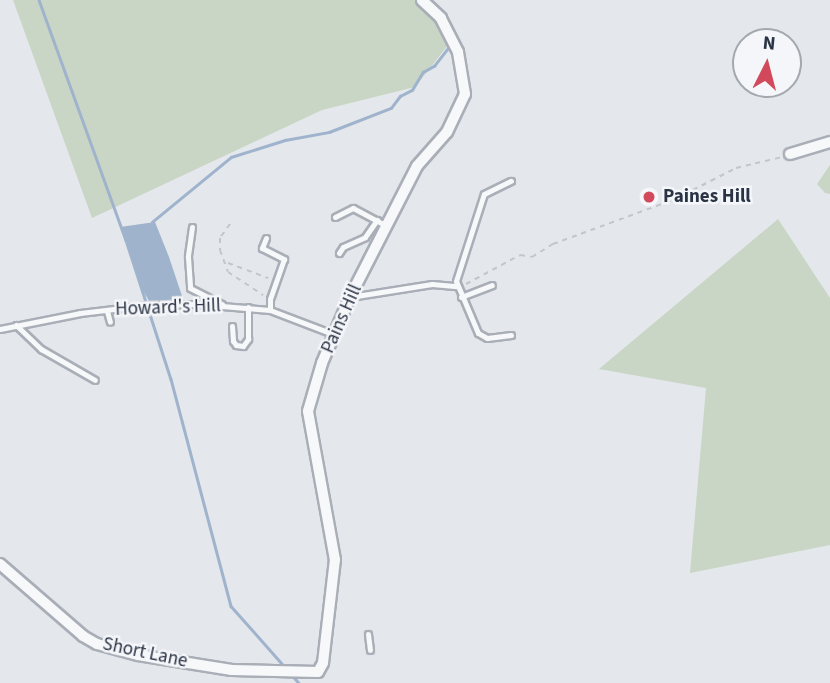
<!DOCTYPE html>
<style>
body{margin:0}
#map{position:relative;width:830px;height:683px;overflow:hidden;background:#e4e7ec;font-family:"Source Sans 3",sans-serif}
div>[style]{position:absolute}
.green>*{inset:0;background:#c9d6c5}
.water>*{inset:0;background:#9fb4cc}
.stream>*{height:2.5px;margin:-1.25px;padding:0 1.25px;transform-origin:1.25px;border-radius:1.25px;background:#9fb4cc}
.path>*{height:2px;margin-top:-1px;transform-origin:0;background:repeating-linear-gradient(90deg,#c2c5cb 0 5px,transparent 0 10px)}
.roads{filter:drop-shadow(2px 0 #a9aeb7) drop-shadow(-2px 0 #a9aeb7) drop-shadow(0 2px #a9aeb7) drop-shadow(0 -2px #a9aeb7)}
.service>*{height:5px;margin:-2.5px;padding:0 2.5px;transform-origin:2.5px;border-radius:2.5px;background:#f7f8fa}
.minor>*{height:10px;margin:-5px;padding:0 5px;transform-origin:5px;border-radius:5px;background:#f7f8fa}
.dots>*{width:19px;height:19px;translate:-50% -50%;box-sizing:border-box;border:4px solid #f4f6f9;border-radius:50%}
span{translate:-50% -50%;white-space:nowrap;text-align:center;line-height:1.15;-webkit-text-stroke:5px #f4f6f9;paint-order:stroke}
.poi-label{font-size:19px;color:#2b3445;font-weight:700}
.left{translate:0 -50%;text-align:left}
.street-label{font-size:19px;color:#2b3445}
.north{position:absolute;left:732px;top:28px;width:70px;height:70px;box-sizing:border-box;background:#f4f6f9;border:2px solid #a4a8b1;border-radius:50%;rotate:6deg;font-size:19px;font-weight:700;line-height:28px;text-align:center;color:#2b3445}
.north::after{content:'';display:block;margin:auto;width:24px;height:32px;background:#d1495b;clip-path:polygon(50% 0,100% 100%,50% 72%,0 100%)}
</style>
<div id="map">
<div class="green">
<div style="clip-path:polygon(13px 0,419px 0,452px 40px,415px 87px,322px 110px,92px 218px)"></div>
<div style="clip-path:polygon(830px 165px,830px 194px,825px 193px,817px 184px)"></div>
<div style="clip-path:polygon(778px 219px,830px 298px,830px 545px,690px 573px,706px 388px,599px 369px)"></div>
</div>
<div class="water">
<div style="clip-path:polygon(155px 222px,169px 257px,183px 299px,149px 301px,141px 287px,120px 227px)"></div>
</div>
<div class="stream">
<div style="left:39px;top:0;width:255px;rotate:70.1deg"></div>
<div style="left:126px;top:240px;width:146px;rotate:72.1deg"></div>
<div style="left:171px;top:379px;width:235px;rotate:75.2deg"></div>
<div style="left:231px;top:606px;width:81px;rotate:48.5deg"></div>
<div style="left:152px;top:222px;width:102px;rotate:-39.4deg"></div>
<div style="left:231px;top:157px;width:57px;rotate:-17.5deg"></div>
<div style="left:285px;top:140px;width:45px;rotate:-10.3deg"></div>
<div style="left:329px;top:132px;width:66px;rotate:-21.2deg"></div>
<div style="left:391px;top:108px;width:15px;rotate:-53deg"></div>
<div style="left:400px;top:96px;width:13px;rotate:-27deg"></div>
<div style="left:412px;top:90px;width:21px;rotate:-59deg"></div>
<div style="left:423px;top:72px;width:13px;rotate:-29deg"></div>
<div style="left:434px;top:66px;width:28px;rotate:-52deg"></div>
<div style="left:292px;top:675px;width:11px;rotate:49deg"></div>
</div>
<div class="path">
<div style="left:230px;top:224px;width:17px;rotate:126deg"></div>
<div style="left:220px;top:238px;width:12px;rotate:90deg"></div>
<div style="left:220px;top:250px;width:23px;rotate:70deg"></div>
<div style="left:228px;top:272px;width:42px;rotate:33.3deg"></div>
<div style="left:228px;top:263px;width:43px;rotate:20.6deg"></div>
<div style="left:466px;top:284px;width:61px;rotate:-28.2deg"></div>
<div style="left:520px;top:255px;width:12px;rotate:9deg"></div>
<div style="left:532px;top:257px;width:25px;rotate:-32deg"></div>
<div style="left:553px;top:244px;width:130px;rotate:-20.2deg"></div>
<div style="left:675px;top:199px;width:68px;rotate:-26.9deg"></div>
<div style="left:736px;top:168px;width:47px;rotate:-13.4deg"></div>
</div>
<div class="roads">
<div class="service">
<div style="left:335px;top:217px;width:20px;rotate:-27deg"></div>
<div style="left:353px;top:208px;width:38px;rotate:28deg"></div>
<div style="left:192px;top:227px;width:30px;rotate:98deg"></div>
<div style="left:188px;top:257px;width:31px;rotate:86deg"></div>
<div style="left:190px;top:288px;width:36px;rotate:27deg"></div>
<div style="left:266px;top:238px;width:11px;rotate:112deg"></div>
<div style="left:262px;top:248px;width:25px;rotate:27deg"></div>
<div style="left:284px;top:259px;width:42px;rotate:109.3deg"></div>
<div style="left:270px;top:299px;width:11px;rotate:90deg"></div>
<div style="left:339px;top:253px;width:7px;rotate:-56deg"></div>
<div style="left:343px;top:247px;width:24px;rotate:-24deg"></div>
<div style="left:365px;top:237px;width:21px;rotate:-55deg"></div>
<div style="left:350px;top:297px;width:83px;rotate:-9deg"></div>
<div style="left:432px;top:284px;width:25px;rotate:5deg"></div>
<div style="left:461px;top:297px;width:33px;rotate:-21deg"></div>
<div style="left:107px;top:311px;width:11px;rotate:75deg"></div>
<div style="left:16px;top:325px;width:35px;rotate:44deg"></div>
<div style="left:41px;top:349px;width:62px;rotate:29.9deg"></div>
<div style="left:232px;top:326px;width:15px;rotate:86deg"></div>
<div style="left:233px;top:341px;width:5px;rotate:53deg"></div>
<div style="left:236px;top:345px;width:7px;rotate:8deg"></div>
<div style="left:243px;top:346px;width:9px;rotate:-54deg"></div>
<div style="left:248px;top:339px;width:32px;rotate:-90deg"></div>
<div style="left:0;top:329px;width:82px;rotate:-11.3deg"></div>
<div style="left:80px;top:313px;width:68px;rotate:-6.7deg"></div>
<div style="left:148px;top:305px;width:50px;rotate:-1.1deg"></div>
<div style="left:198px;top:304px;width:72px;rotate:4.8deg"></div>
<div style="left:270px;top:310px;width:67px;rotate:20.9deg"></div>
<div style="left:511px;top:335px;width:24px;rotate:173deg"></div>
<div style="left:487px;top:338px;width:10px;rotate:-151deg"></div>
<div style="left:478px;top:333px;width:56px;rotate:-112.9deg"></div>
<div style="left:456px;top:281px;width:91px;rotate:-72.2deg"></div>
<div style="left:484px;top:194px;width:30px;rotate:-26deg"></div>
<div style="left:368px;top:634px;width:16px;rotate:83deg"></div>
</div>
<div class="minor">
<div style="left:790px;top:154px;width:42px;rotate:-16.7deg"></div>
<div style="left:0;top:564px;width:110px;rotate:40.9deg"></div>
<div style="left:83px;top:636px;width:16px;rotate:30deg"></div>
<div style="left:97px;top:644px;width:42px;rotate:15deg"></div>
<div style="left:138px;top:655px;width:95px;rotate:9.1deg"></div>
<div style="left:232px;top:670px;width:86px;rotate:1.3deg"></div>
<div style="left:318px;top:672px;width:10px;rotate:-61deg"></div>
<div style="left:323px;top:663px;width:104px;rotate:-83.4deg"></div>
<div style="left:335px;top:560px;width:151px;rotate:-100.3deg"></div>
<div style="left:308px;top:411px;width:50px;rotate:-73.7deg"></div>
<div style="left:322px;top:363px;width:72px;rotate:-67deg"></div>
<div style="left:350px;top:297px;width:147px;rotate:-62.9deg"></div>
<div style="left:417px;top:166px;width:45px;rotate:-48.6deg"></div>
<div style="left:447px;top:132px;width:42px;rotate:-64.7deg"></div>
<div style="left:465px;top:94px;width:43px;rotate:-99.5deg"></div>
<div style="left:458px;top:52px;width:38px;rotate:-117deg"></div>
<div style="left:441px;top:18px;width:26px;rotate:-137deg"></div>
</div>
</div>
<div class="dots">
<div style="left:649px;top:197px;background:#d1495b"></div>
</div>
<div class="poi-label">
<span class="left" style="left:663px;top:197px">Paines Hill</span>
</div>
<div class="street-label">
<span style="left:168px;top:308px;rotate:-2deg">Howard's Hill</span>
<span style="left:342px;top:319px;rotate:-66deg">Pains Hill</span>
<span style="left:145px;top:653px;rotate:12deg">Short Lane</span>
</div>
<div class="north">N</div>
</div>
